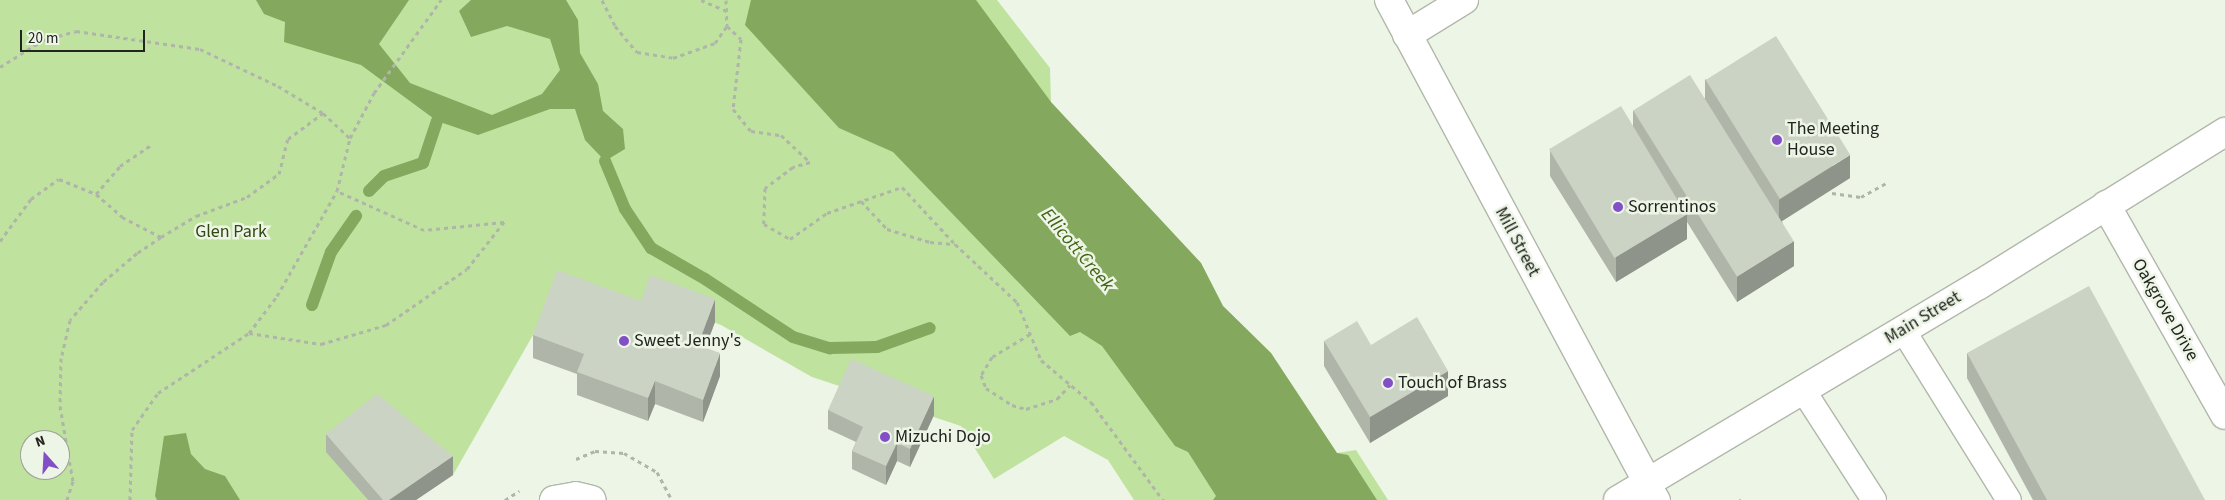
<!DOCTYPE html>
<style>
body{margin:0}
#map{position:relative;width:2225px;height:500px;overflow:hidden;background:#edf5e6;font-family:"Source Sans 3",sans-serif}
div>[style]{position:absolute}
.green>*{inset:0;background:#bfe29e}
.water>*{inset:0;background:#84a85e}
.stream>*{height:12px;margin:-6px;padding:0 6px;transform-origin:6px;border-radius:6px;background:#84a85e}
.path>*{height:3px;margin-top:-1.5px;transform-origin:0;background:repeating-linear-gradient(90deg,#afb5a9 0 4px,transparent 0 8px)}
.roads{filter:drop-shadow(1px 0 #b1b8aa) drop-shadow(-1px 0 #b1b8aa) drop-shadow(0 1px #b1b8aa) drop-shadow(0 -1px #b1b8aa)}
.lane>*{height:24px;margin:-12px;padding:0 12px;transform-origin:12px;border-radius:12px;background:#fff}
.street>*{height:28px;margin:-14px;padding:0 14px;transform-origin:14px;border-radius:14px;background:#fff}
.primary>*{height:28px;margin:-14px;padding:0 14px;transform-origin:14px;border-radius:14px;background:#fff}
.wall>*{inset:0;background:#afb5a9}
.shaded-wall>*{inset:0;background:#8e9489}
.building>*{inset:0;background:#cbd3c4;transform-origin:0 0}
.dots>*{width:14px;height:14px;translate:-50% -50%;box-sizing:border-box;border:2px solid #edf5e6;border-radius:50%}
span{translate:-50% -50%;white-space:nowrap;text-align:center;line-height:1.15;-webkit-text-stroke:5px #edf5e6;paint-order:stroke}
.poi-label{font-size:18px;color:#21241f}
.left{translate:0 -50%;text-align:left}
.park-label{font-size:18px;color:#304712}
.street-label{font-size:18px;color:#21241f}
.water-label{font-size:19px;color:#416213;font-style:italic}
.north{position:absolute;left:20px;top:430px;width:50px;height:50px;box-sizing:border-box;background:#edf5e6;border:1px solid #9ba196;border-radius:50%;rotate:341deg;font-size:14px;font-weight:700;line-height:20px;text-align:center;color:#21241f}
.north::after{content:'';display:block;margin:auto;width:18px;height:22px;background:#824fc7;clip-path:polygon(50% 0,100% 100%,50% 72%,0 100%)}
.scale{position:absolute;left:20px;top:30px;width:125px;height:22px;box-sizing:border-box;border:2px solid #21241f;border-top:0;padding-left:6px;font-size:15px;line-height:18px;white-space:nowrap;color:#21241f;-webkit-text-stroke:4px #edf5e6;paint-order:stroke}
</style>
<div id="map">
<div class="green">
<div style="clip-path:polygon(evenodd,0 0,997px 0,1050px 68px,1051px 103px,1201px 263px,1223px 306px,1271px 353px,1337px 453px,1356px 450px,1388px 500px,1134px 500px,1108px 460px,1064px 436px,994px 479px,961px 426px,812px 377px,721px 325px,651px 298px,641px 324px,557px 293px,453px 475px,377px 412px,327px 452px,368px 500px,0 500px,0 0,30px 440px,60px 440px,60px 470px,30px 470px,30px 440px)"></div>
</div>
<div class="water">
<div style="clip-path:polygon(256px 0,409px 0,379px 44px,410px 83px,492px 115px,542px 94px,560px 70px,550px 39px,507px 26px,471px 37px,459px 11px,471px 0,566px 0,578px 20px,580px 53px,598px 84px,603px 111px,623px 129px,625px 149px,605px 161px,585px 140px,575px 109px,550px 109px,478px 135px,437px 121px,361px 65px,284px 42px,285px 22px,264px 14px)"></div>
<div style="clip-path:polygon(751px 0,976px 0,1051px 102px,1201px 263px,1223px 306px,1271px 353px,1337px 453px,1348px 455px,1377px 500px,1213px 500px,1216px 496px,1188px 452px,1175px 446px,1102px 346px,1080px 332px,1070px 336px,893px 152px,839px 128px,745px 25px)"></div>
<div style="clip-path:polygon(186px 433px,191px 454px,205px 469px,225px 476px,240px 500px,157px 500px,155px 496px,164px 436px)"></div>
</div>
<div class="stream">
<div style="left:605px;top:161px;width:52px;rotate:67.4deg"></div>
<div style="left:625px;top:209px;width:47px;rotate:56.3deg"></div>
<div style="left:651px;top:248px;width:62px;rotate:29.9deg"></div>
<div style="left:705px;top:279px;width:105px;rotate:33.4deg"></div>
<div style="left:793px;top:337px;width:39px;rotate:17deg"></div>
<div style="left:830px;top:348px;width:47px;rotate:-1.2deg"></div>
<div style="left:877px;top:347px;width:56px;rotate:-19.7deg"></div>
<div style="left:369px;top:191px;width:21px;rotate:-45deg"></div>
<div style="left:384px;top:176px;width:41px;rotate:-18.4deg"></div>
<div style="left:423px;top:163px;width:44px;rotate:-71.6deg"></div>
<div style="left:312px;top:305px;width:56px;rotate:-70.3deg"></div>
<div style="left:331px;top:252px;width:44px;rotate:-55.2deg"></div>
</div>
<div class="path">
<div style="left:602px;top:0;width:29px;rotate:63deg"></div>
<div style="left:615px;top:26px;width:34px;rotate:50deg"></div>
<div style="left:637px;top:52px;width:36px;rotate:9deg"></div>
<div style="left:673px;top:58px;width:45px;rotate:-19.7deg"></div>
<div style="left:715px;top:43px;width:21px;rotate:-55deg"></div>
<div style="left:701px;top:0;width:28px;rotate:23deg"></div>
<div style="left:726px;top:0;width:26px;rotate:88deg"></div>
<div style="left:727px;top:26px;width:19px;rotate:43deg"></div>
<div style="left:741px;top:39px;width:70px;rotate:96.5deg"></div>
<div style="left:733px;top:109px;width:28px;rotate:51deg"></div>
<div style="left:751px;top:131px;width:30px;rotate:8deg"></div>
<div style="left:781px;top:135px;width:40px;rotate:43deg"></div>
<div style="left:810px;top:162px;width:18px;rotate:164deg"></div>
<div style="left:793px;top:167px;width:35px;rotate:143deg"></div>
<div style="left:765px;top:188px;width:36px;rotate:92deg"></div>
<div style="left:764px;top:224px;width:30px;rotate:30deg"></div>
<div style="left:790px;top:239px;width:45px;rotate:-35.1deg"></div>
<div style="left:827px;top:213px;width:79px;rotate:-19.1deg"></div>
<div style="left:902px;top:187px;width:78px;rotate:47.1deg"></div>
<div style="left:955px;top:244px;width:85px;rotate:43.1deg"></div>
<div style="left:1017px;top:302px;width:63px;rotate:67.5deg"></div>
<div style="left:1041px;top:360px;width:65px;rotate:40deg"></div>
<div style="left:1091px;top:402px;width:122px;rotate:53.7deg"></div>
<div style="left:0;top:67px;width:51px;rotate:-32.1deg"></div>
<div style="left:43px;top:40px;width:34px;rotate:-15deg"></div>
<div style="left:76px;top:31px;width:125px;rotate:8.3deg"></div>
<div style="left:200px;top:49px;width:86px;rotate:25.4deg"></div>
<div style="left:278px;top:86px;width:52px;rotate:31deg"></div>
<div style="left:323px;top:113px;width:37px;rotate:43deg"></div>
<div style="left:1832px;top:193px;width:29px;rotate:8deg"></div>
<div style="left:1861px;top:197px;width:29px;rotate:-29deg"></div>
<div style="left:96px;top:194px;width:37px;rotate:-49deg"></div>
<div style="left:120px;top:166px;width:37px;rotate:-34deg"></div>
<div style="left:861px;top:201px;width:38px;rotate:47deg"></div>
<div style="left:887px;top:229px;width:45px;rotate:16.8deg"></div>
<div style="left:930px;top:242px;width:25px;rotate:5deg"></div>
<div style="left:161px;top:237px;width:41px;rotate:-31deg"></div>
<div style="left:196px;top:216px;width:54px;rotate:-20.4deg"></div>
<div style="left:247px;top:197px;width:39px;rotate:-36deg"></div>
<div style="left:279px;top:174px;width:36px;rotate:-76deg"></div>
<div style="left:288px;top:139px;width:44px;rotate:-36.6deg"></div>
<div style="left:0;top:241px;width:52px;rotate:-53.6deg"></div>
<div style="left:31px;top:199px;width:34px;rotate:-36deg"></div>
<div style="left:59px;top:179px;width:40px;rotate:22deg"></div>
<div style="left:96px;top:194px;width:35px;rotate:41deg"></div>
<div style="left:122px;top:217px;width:44px;rotate:27.1deg"></div>
<div style="left:161px;top:237px;width:29px;rotate:146deg"></div>
<div style="left:137px;top:253px;width:45px;rotate:139.5deg"></div>
<div style="left:103px;top:282px;width:50px;rotate:131deg"></div>
<div style="left:70px;top:320px;width:39px;rotate:103deg"></div>
<div style="left:61px;top:358px;width:48px;rotate:91.2deg"></div>
<div style="left:60px;top:406px;width:76px;rotate:80.2deg"></div>
<div style="left:73px;top:481px;width:20px;rotate:108deg"></div>
<div style="left:249px;top:333px;width:73px;rotate:8.7deg"></div>
<div style="left:321px;top:344px;width:68px;rotate:-16.3deg"></div>
<div style="left:386px;top:325px;width:98px;rotate:-34.7deg"></div>
<div style="left:467px;top:269px;width:60px;rotate:-51.8deg"></div>
<div style="left:504px;top:222px;width:80px;rotate:174.3deg"></div>
<div style="left:424px;top:230px;width:95px;rotate:-155.9deg"></div>
<div style="left:1030px;top:334px;width:44px;rotate:148.8deg"></div>
<div style="left:992px;top:357px;width:21px;rotate:121deg"></div>
<div style="left:981px;top:375px;width:14px;rotate:69deg"></div>
<div style="left:986px;top:388px;width:31px;rotate:33deg"></div>
<div style="left:1012px;top:405px;width:15px;rotate:16deg"></div>
<div style="left:1026px;top:409px;width:33px;rotate:-18deg"></div>
<div style="left:1057px;top:399px;width:19px;rotate:-47deg"></div>
<div style="left:576px;top:459px;width:21px;rotate:-23deg"></div>
<div style="left:595px;top:451px;width:29px;rotate:4deg"></div>
<div style="left:624px;top:453px;width:38px;rotate:30deg"></div>
<div style="left:657px;top:472px;width:32px;rotate:62deg"></div>
<div style="left:1739px;top:499px;width:1px;rotate:45deg"></div>
<div style="left:130px;top:500px;width:70px;rotate:-88.4deg"></div>
<div style="left:132px;top:430px;width:45px;rotate:-54.9deg"></div>
<div style="left:158px;top:393px;width:109px;rotate:-33.4deg"></div>
<div style="left:249px;top:333px;width:46px;rotate:-52.9deg"></div>
<div style="left:277px;top:296px;width:121px;rotate:-60.3deg"></div>
<div style="left:337px;top:191px;width:55px;rotate:-76.2deg"></div>
<div style="left:350px;top:138px;width:51px;rotate:-61.9deg"></div>
<div style="left:374px;top:93px;width:115px;rotate:-54.2deg"></div>
<div style="left:505px;top:500px;width:17px;rotate:-33deg"></div>
</div>
<div class="roads">
<div class="lane">
<div style="left:1903px;top:330px;width:200px;rotate:58.1deg"></div>
<div style="left:1803px;top:390px;width:131px;rotate:57.2deg"></div>
<div style="left:1648px;top:483px;width:20px;rotate:60deg"></div>
</div>
<div class="street">
<div style="left:1389px;top:0;width:548px;rotate:61.8deg"></div>
<div style="left:1407px;top:35px;width:67px;rotate:-31.6deg"></div>
<div style="left:2106px;top:205px;width:241px;rotate:60.5deg"></div>
<div style="left:554px;top:500px;width:22px;rotate:-10deg"></div>
<div style="left:576px;top:496px;width:16px;rotate:14deg"></div>
</div>
<div class="primary">
<div style="left:1618px;top:500px;width:420px;rotate:-30.8deg"></div>
<div style="left:1979px;top:285px;width:290px;rotate:-31.9deg"></div>
</div>
</div>
<div class="wall">
<div style="clip-path:polygon(1705px 79px,1850px 178px,1782px 221px,1794px 266px,1737px 302px,1687px 222px,1687px 239px,1616px 282px,1550px 176px,1550px 150px,1633px 126px,1633px 111px,1705px 98px)"></div>
<div style="clip-path:polygon(641px 301px,715px 322px,705px 348px,720px 376px,703px 422px,655px 404px,648px 421px,577px 395px,577px 374px,533px 358px,533px 335px)"></div>
<div style="clip-path:polygon(1324px 341px,1371px 345px,1448px 396px,1370px 443px,1324px 366px)"></div>
<div style="clip-path:polygon(1967px 353px,2205px 500px,2033px 500px,1967px 378px)"></div>
<div style="clip-path:polygon(828px 410px,934px 415px,910px 467px,897px 461px,886px 485px,852px 469px,852px 451px,856px 442px,828px 429px)"></div>
<div style="clip-path:polygon(326px 434px,453px 475px,416px 500px,368px 500px,326px 452px)"></div>
</div>
<div class="shaded-wall">
<div style="clip-path:polygon(1850px 155px,1850px 178px,1779px 223px,1779px 200px)"></div>
<div style="clip-path:polygon(1687px 214px,1687px 239px,1616px 282px,1616px 257px)"></div>
<div style="clip-path:polygon(1794px 241px,1794px 266px,1737px 302px,1737px 276px)"></div>
<div style="clip-path:polygon(715px 299px,715px 322px,698px 368px,698px 345px)"></div>
<div style="clip-path:polygon(720px 353px,720px 376px,703px 422px,703px 400px)"></div>
<div style="clip-path:polygon(1448px 371px,1448px 396px,1370px 443px,1370px 417px)"></div>
<div style="clip-path:polygon(655px 381px,655px 404px,648px 421px,648px 398px)"></div>
<div style="clip-path:polygon(934px 396px,934px 415px,910px 467px,910px 449px)"></div>
<div style="clip-path:polygon(897px 443px,897px 461px,886px 485px,886px 466px)"></div>
<div style="clip-path:polygon(453px 456px,453px 475px,416px 500px,389px 500px)"></div>
</div>
<div class="building">
<div style="left:1776px;top:36px;width:140px;height:83px;rotate:58deg"></div>
<div style="left:1690px;top:75px;width:196px;height:67px;rotate:58deg"></div>
<div style="left:1621px;top:106px;width:127px;height:84px;rotate:59deg"></div>
<div style="clip-path:polygon(557px 270px,641px 301px,650px 275px,715px 299px,698px 345px,720px 353px,703px 400px,655px 381px,648px 398px,577px 372px,584px 354px,533px 335px)"></div>
<div style="clip-path:polygon(2089px 286px,2205px 500px,2047px 500px,1967px 353px)"></div>
<div style="clip-path:polygon(1417px 317px,1448px 371px,1370px 417px,1324px 341px,1357px 321px,1371px 345px)"></div>
<div style="clip-path:polygon(851px 359px,934px 396px,910px 449px,897px 443px,886px 466px,852px 451px,863px 427px,828px 410px)"></div>
<div style="clip-path:polygon(377px 394px,453px 456px,389px 500px,383px 500px,326px 434px)"></div>
</div>
<div class="dots">
<div style="left:1777px;top:140px;background:#824fc7"></div>
<div style="left:1618px;top:207px;background:#824fc7"></div>
<div style="left:624px;top:341px;background:#824fc7"></div>
<div style="left:1388px;top:383px;background:#824fc7"></div>
<div style="left:885px;top:437px;background:#824fc7"></div>
</div>
<div class="poi-label">
<span class="left" style="left:1787px;top:140px">The Meeting<br>House</span>
<span class="left" style="left:1628px;top:207px">Sorrentinos</span>
<span class="left" style="left:634px;top:341px">Sweet Jenny's</span>
<span class="left" style="left:1398px;top:383px">Touch of Brass</span>
<span class="left" style="left:895px;top:437px">Mizuchi Dojo</span>
</div>
<div class="park-label">
<span style="left:231px;top:232px">Glen Park</span>
</div>
<div class="street-label">
<span style="left:1517px;top:242px;rotate:62deg">Mill Street</span>
<span style="left:2165px;top:310px;rotate:60deg">Oakgrove Drive</span>
<span style="left:1923px;top:318px;rotate:-31deg">Main Street</span>
</div>
<div class="water-label">
<span style="left:1077px;top:250px;rotate:50deg">Ellicott Creek</span>
</div>
<div class="north">N</div>
<div class="scale">20 m</div>
</div>
